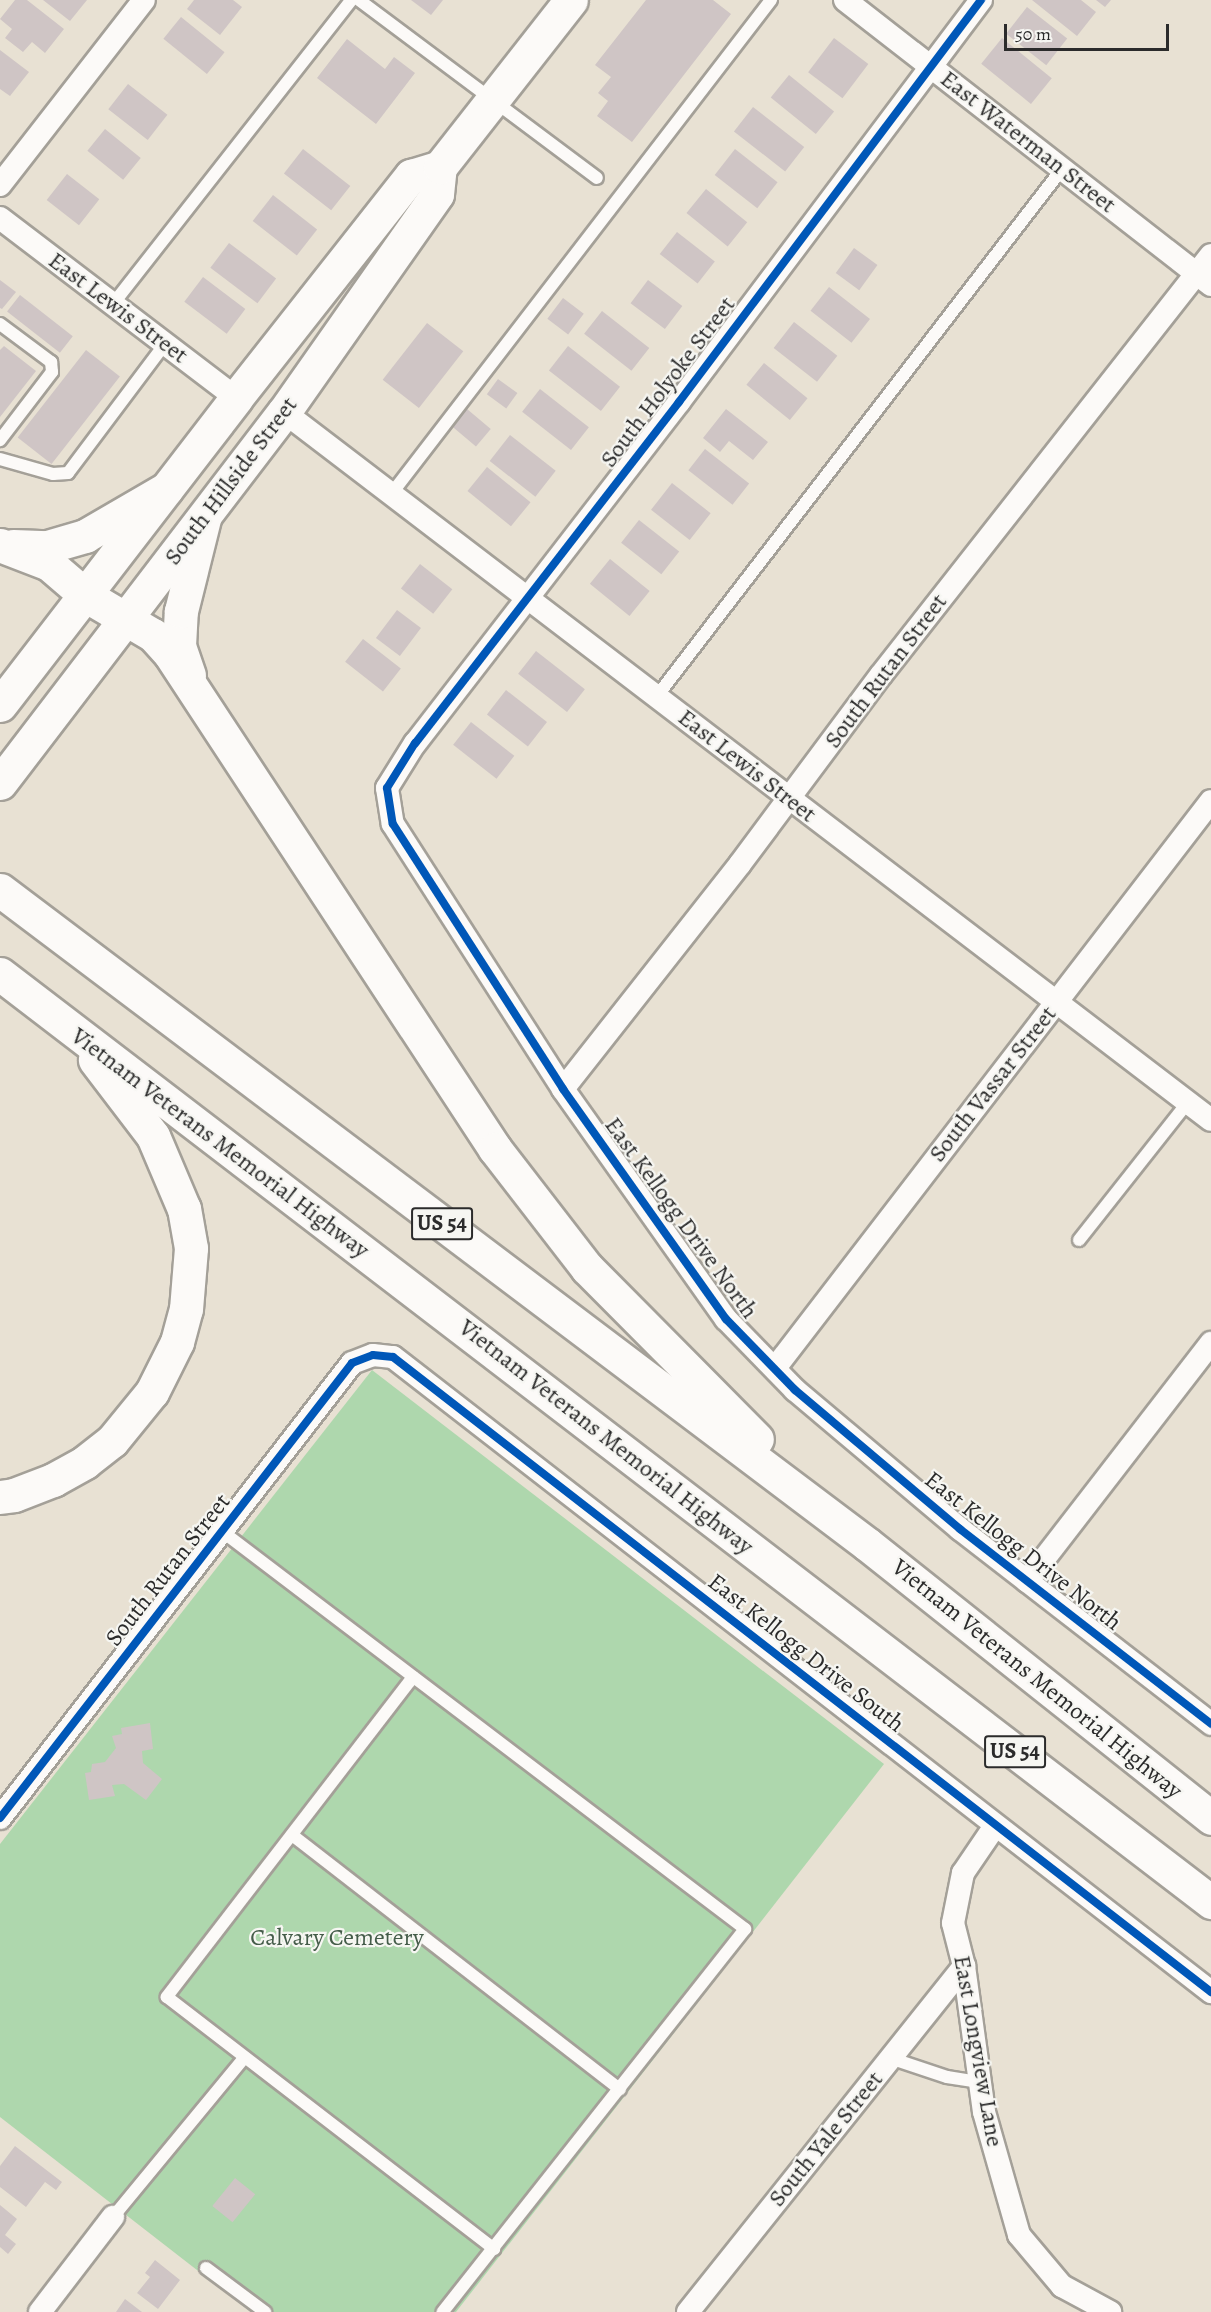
<!DOCTYPE html>
<style>
body{margin:0}
#map{position:relative;width:1211px;height:2312px;overflow:hidden;background:#e8e1d3;font-family:Alegreya,serif}
div>[style]{position:absolute}
.green>*{inset:0;background:#aed7ad}
.building>*{inset:0;background:#cfc5c5;transform-origin:0 0}
.roads{filter:drop-shadow(2px 0 #a4a098) drop-shadow(-2px 0 #a4a098) drop-shadow(0 2px #a4a098) drop-shadow(0 -2px #a4a098)}
.lane>*{height:12px;margin:-6px;padding:0 6px;transform-origin:6px;border-radius:6px;background:#fcfaf8}
.street>*{height:22px;margin:-11px;padding:0 11px;transform-origin:11px;border-radius:11px;background:#fcfaf8}
.secondary>*{height:33px;margin:-16.5px;padding:0 16.5px;transform-origin:16.5px;border-radius:16.5px;background:#fcfaf8}
.highway>*{height:33px;margin:-16.5px;padding:0 16.5px;transform-origin:16.5px;border-radius:16.5px;background:#fcfaf8}
.cycleway>*{height:8px;margin:-4px;padding:0 4px;transform-origin:4px;border-radius:4px;background:#0057b8}
span{translate:-50% -50%;white-space:nowrap;text-align:center;line-height:1.15;-webkit-text-stroke:4.5px #f6f6f2;paint-order:stroke}
.shield-label span{padding:2px 4px;background:#f6f6f2;border:2px solid;border-radius:4px;-webkit-text-stroke-width:0}
.shield-label{font-size:22px;color:#2b2b2b;font-weight:700}
.street-label{font-size:24px;color:#2b2b2b}
.park-label{font-size:24px;color:#445c49}
.scale{position:absolute;left:1004px;top:24px;width:165px;height:27px;box-sizing:border-box;border:3px solid #2b2b2b;border-top:0;padding-left:8px;font-size:18px;line-height:21px;white-space:nowrap;color:#2b2b2b;-webkit-text-stroke:4px #f6f6f2;paint-order:stroke}
</style>
<div id="map">
<div class="green">
<div style="clip-path:polygon(372px 1370px,884px 1764px,456px 2312px,251px 2312px,0 2117px,0 1844px)"></div>
</div>
<div class="building">
<div style="clip-path:polygon(15px 0,27px 0,64px 29px,45px 53px,32px 42px,23px 52px,5px 38px,12px 29px,0 19px)"></div>
<div style="clip-path:polygon(43px 0,87px 0,70px 21px)"></div>
<div style="clip-path:polygon(194px 0,233px 0,242px 7px,220px 35px,187px 9px)"></div>
<div style="clip-path:polygon(411px 0,443px 0,431px 15px)"></div>
<div style="clip-path:polygon(646px 0,713px 0,731px 14px,632px 142px,597px 116px,608px 101px,598px 93px,611px 77px,595px 65px)"></div>
<div style="clip-path:polygon(1032px 0,1081px 0,1096px 12px,1077px 36px)"></div>
<div style="clip-path:polygon(1096px 0,1111px 0,1105px 7px)"></div>
<div style="left:1027px;top:7px;width:51px;height:34px;rotate:38deg"></div>
<div style="left:181px;top:17px;width:56px;height:28px;rotate:39deg"></div>
<div style="left:834px;top:38px;width:43px;height:43px;rotate:37deg"></div>
<div style="left:1002px;top:38px;width:64px;height:33px;rotate:39deg"></div>
<div style="clip-path:polygon(347px 39px,385px 69px,394px 57px,415px 73px,376px 124px,317px 78px)"></div>
<div style="clip-path:polygon(0 50px,29px 72px,10px 96px,0 89px)"></div>
<div style="left:789px;top:75px;width:58px;height:29px;rotate:39deg"></div>
<div style="left:128px;top:84px;width:50px;height:32px;rotate:38deg"></div>
<div style="left:753px;top:107px;width:65px;height:31px;rotate:38deg"></div>
<div style="left:105px;top:129px;width:46px;height:28px;rotate:39deg"></div>
<div style="left:303px;top:149px;width:60px;height:31px;rotate:38deg"></div>
<div style="left:735px;top:149px;width:54px;height:33px;rotate:38deg"></div>
<div style="left:67px;top:174px;width:41px;height:33px;rotate:38deg"></div>
<div style="left:706px;top:189px;width:53px;height:31px;rotate:39deg"></div>
<div style="left:273px;top:195px;width:56px;height:33px;rotate:38deg"></div>
<div style="left:677px;top:232px;width:48px;height:28px;rotate:38deg"></div>
<div style="left:229px;top:243px;width:59px;height:31px;rotate:37deg"></div>
<div style="left:854px;top:248px;width:29px;height:31px;rotate:36deg"></div>
<div style="left:203px;top:277px;width:53px;height:31px;rotate:37deg"></div>
<div style="clip-path:polygon(0 280px,16px 292px,2px 309px,0 308px)"></div>
<div style="left:648px;top:280px;width:43px;height:29px;rotate:37deg"></div>
<div style="left:829px;top:287px;width:52px;height:30px;rotate:38deg"></div>
<div style="left:20px;top:295px;width:67px;height:21px;rotate:38deg"></div>
<div style="left:563px;top:298px;width:26px;height:26px;rotate:37deg"></div>
<div style="left:602px;top:311px;width:60px;height:29px;rotate:38deg"></div>
<div style="left:794px;top:322px;width:55px;height:33px;rotate:38deg"></div>
<div style="left:427px;top:323px;width:46px;height:72px;rotate:38deg"></div>
<div style="clip-path:polygon(4px 346px,36px 371px,0 417px,0 350px)"></div>
<div style="left:568px;top:346px;width:66px;height:31px;rotate:38deg"></div>
<div style="left:86px;top:350px;width:43px;height:111px;rotate:38deg"></div>
<div style="left:764px;top:363px;width:56px;height:28px;rotate:39deg"></div>
<div style="left:498px;top:379px;width:24px;height:19px;rotate:36deg"></div>
<div style="left:540px;top:389px;width:62px;height:29px;rotate:38deg"></div>
<div style="left:467px;top:409px;width:31px;height:23px;rotate:40deg"></div>
<div style="clip-path:polygon(726px 409px,768px 442px,753px 460px,729px 441px,720px 452px,703px 438px)"></div>
<div style="left:510px;top:435px;width:58px;height:33px;rotate:38deg"></div>
<div style="left:705px;top:449px;width:56px;height:27px;rotate:38deg"></div>
<div style="left:487px;top:467px;width:56px;height:31px;rotate:39deg"></div>
<div style="left:672px;top:483px;width:49px;height:34px;rotate:38deg"></div>
<div style="left:639px;top:520px;width:51px;height:29px;rotate:38deg"></div>
<div style="left:610px;top:559px;width:51px;height:32px;rotate:39deg"></div>
<div style="left:420px;top:564px;width:41px;height:31px;rotate:38deg"></div>
<div style="left:397px;top:610px;width:30px;height:35px;rotate:37deg"></div>
<div style="left:363px;top:639px;width:48px;height:29px;rotate:38deg"></div>
<div style="left:536px;top:651px;width:62px;height:29px;rotate:38deg"></div>
<div style="left:506px;top:690px;width:52px;height:31px;rotate:38deg"></div>
<div style="left:471px;top:722px;width:55px;height:29px;rotate:38deg"></div>
<div style="clip-path:polygon(150px 1723px,153px 1749px,142px 1751px,143px 1763px,162px 1779px,146px 1800px,124px 1784px,112px 1785px,115px 1796px,89px 1800px,85px 1773px,91px 1772px,92px 1764px,105px 1762px,116px 1748px,112px 1736px,122px 1734px,121px 1728px)"></div>
<div style="clip-path:polygon(15px 2146px,62px 2182px,56px 2190px,45px 2182px,26px 2207px,0 2187px,0 2166px)"></div>
<div style="left:235px;top:2178px;width:26px;height:36px;rotate:39deg"></div>
<div style="clip-path:polygon(0 2205px,17px 2219px,5px 2235px,16px 2244px,8px 2254px,0 2247px)"></div>
<div style="clip-path:polygon(155px 2260px,180px 2280px,158px 2309px,137px 2293px,150px 2277px,145px 2273px)"></div>
<div style="clip-path:polygon(125px 2299px,142px 2312px,116px 2312px)"></div>
</div>
<div class="roads">
<div class="lane">
<div style="left:359px;top:0;width:297px;rotate:36.8deg"></div>
<div style="left:113px;top:304px;width:386px;rotate:-51.9deg"></div>
<div style="left:0;top:324px;width:64px;rotate:36.7deg"></div>
<div style="left:51px;top:362px;width:10px;rotate:84deg"></div>
<div style="left:52px;top:372px;width:86px;rotate:127.4deg"></div>
<div style="left:0;top:459px;width:55px;rotate:15.8deg"></div>
<div style="left:53px;top:474px;width:15px;rotate:-4deg"></div>
<div style="left:68px;top:473px;width:161px;rotate:-53.1deg"></div>
<div style="left:392px;top:493px;width:622px;rotate:-52.45deg"></div>
<div style="left:657px;top:696px;width:665px;rotate:-52.46deg"></div>
<div style="left:1079px;top:1240px;width:176px;rotate:-51.7deg"></div>
<div style="left:223px;top:1532px;width:656px;rotate:37.25deg"></div>
<div style="left:745px;top:1929px;width:488px;rotate:128.3deg"></div>
<div style="left:413px;top:1677px;width:404px;rotate:127.6deg"></div>
<div style="left:167px;top:1997px;width:413px;rotate:37.6deg"></div>
<div style="left:292px;top:1835px;width:415px;rotate:37.8deg"></div>
<div style="left:890px;top:2058px;width:60px;rotate:18.4deg"></div>
<div style="left:947px;top:2077px;width:33px;rotate:9deg"></div>
<div style="left:113px;top:2217px;width:207px;rotate:-50.5deg"></div>
<div style="left:206px;top:2268px;width:74px;rotate:36.7deg"></div>
</div>
<div class="street">
<div style="left:845px;top:0;width:464px;rotate:37.9deg"></div>
<div style="left:981px;top:0;width:503px;rotate:126.92deg"></div>
<div style="left:679px;top:402px;width:431px;rotate:127.7deg"></div>
<div style="left:415px;top:743px;width:53px;rotate:121.9deg"></div>
<div style="left:387px;top:788px;width:36px;rotate:81deg"></div>
<div style="left:393px;top:824px;width:315px;rotate:57.3deg"></div>
<div style="left:563px;top:1089px;width:282px;rotate:54.7deg"></div>
<div style="left:726px;top:1319px;width:99px;rotate:45.8deg"></div>
<div style="left:795px;top:1390px;width:216px;rotate:40.1deg"></div>
<div style="left:960px;top:1529px;width:318px;rotate:37.8deg"></div>
<div style="left:0;top:185px;width:234px;rotate:-52.1deg"></div>
<div style="left:0;top:218px;width:297px;rotate:37.3deg"></div>
<div style="left:284px;top:412px;width:1166px;rotate:37.37deg"></div>
<div style="left:563px;top:1089px;width:286px;rotate:-51.8deg"></div>
<div style="left:740px;top:864px;width:236px;rotate:-53.3deg"></div>
<div style="left:881px;top:675px;width:534px;rotate:-51.84deg"></div>
<div style="left:775px;top:1368px;width:715px;rotate:-52.44deg"></div>
<div style="left:1027px;top:1581px;width:301px;rotate:-52.3deg"></div>
<div style="left:0;top:1818px;width:575px;rotate:-52.27deg"></div>
<div style="left:352px;top:1363px;width:22px;rotate:-21deg"></div>
<div style="left:373px;top:1355px;width:20px;rotate:6deg"></div>
<div style="left:393px;top:1357px;width:1036px;rotate:37.82deg"></div>
<div style="left:995px;top:1826px;width:57px;rotate:124.2deg"></div>
<div style="left:963px;top:1873px;width:51px;rotate:101.3deg"></div>
<div style="left:953px;top:1923px;width:44px;rotate:75.7deg"></div>
<div style="left:964px;top:1966px;width:147px;rotate:82.2deg"></div>
<div style="left:984px;top:2112px;width:128px;rotate:74.1deg"></div>
<div style="left:1019px;top:2235px;width:67px;rotate:49.9deg"></div>
<div style="left:1062px;top:2286px;width:55px;rotate:28.4deg"></div>
<div style="left:40px;top:2312px;width:120px;rotate:-52.5deg"></div>
<div style="left:688px;top:2312px;width:443px;rotate:-51.4deg"></div>
</div>
<div class="secondary">
<div style="left:0;top:705px;width:387px;rotate:-52.4deg"></div>
<div style="left:236px;top:398px;width:283px;rotate:-51.8deg"></div>
<div style="left:411px;top:176px;width:30px;rotate:-17deg"></div>
<div style="left:0;top:783px;width:467px;rotate:-52.6deg"></div>
<div style="left:284px;top:412px;width:266px;rotate:-54.9deg"></div>
<div style="left:437px;top:194px;width:27px;rotate:-84deg"></div>
<div style="left:440px;top:167px;width:212px;rotate:-51.9deg"></div>
</div>
<div class="highway">
<div style="left:0;top:545px;width:53px;rotate:21.2deg"></div>
<div style="left:49px;top:564px;width:48px;rotate:40.7deg"></div>
<div style="left:85px;top:595px;width:79px;rotate:30.5deg"></div>
<div style="left:153px;top:635px;width:25px;rotate:48deg"></div>
<div style="left:170px;top:654px;width:592px;rotate:56.71deg"></div>
<div style="left:495px;top:1149px;width:150px;rotate:52.3deg"></div>
<div style="left:587px;top:1268px;width:241px;rotate:45.2deg"></div>
<div style="left:13px;top:546px;width:34px;rotate:2deg"></div>
<div style="left:47px;top:547px;width:40px;rotate:-16deg"></div>
<div style="left:85px;top:536px;width:94px;rotate:-30.1deg"></div>
<div style="left:189px;top:675px;width:31px;rotate:-109deg"></div>
<div style="left:179px;top:646px;width:35px;rotate:-87deg"></div>
<div style="left:181px;top:611px;width:95px;rotate:-76deg"></div>
<div style="left:0;top:890px;width:1086px;rotate:37.03deg"></div>
<div style="left:867px;top:1544px;width:440px;rotate:38.5deg"></div>
<div style="left:0;top:974px;width:1526px;rotate:37.46deg"></div>
<div style="left:0;top:1497px;width:14px;rotate:-8deg"></div>
<div style="left:14px;top:1495px;width:42px;rotate:-21deg"></div>
<div style="left:53px;top:1480px;width:37px;rotate:-29deg"></div>
<div style="left:85px;top:1462px;width:34px;rotate:-38deg"></div>
<div style="left:112px;top:1441px;width:63px;rotate:-50.8deg"></div>
<div style="left:152px;top:1392px;width:56px;rotate:-63.4deg"></div>
<div style="left:177px;top:1342px;width:34px;rotate:-75deg"></div>
<div style="left:186px;top:1309px;width:61px;rotate:-85.3deg"></div>
<div style="left:191px;top:1248px;width:40px;rotate:-100deg"></div>
<div style="left:184px;top:1209px;width:79px;rotate:-113deg"></div>
<div style="left:153px;top:1136px;width:96px;rotate:-127.3deg"></div>
</div>
</div>
<div class="cycleway">
<div style="left:981px;top:0;width:503px;rotate:126.92deg"></div>
<div style="left:679px;top:402px;width:431px;rotate:127.7deg"></div>
<div style="left:415px;top:743px;width:53px;rotate:121.9deg"></div>
<div style="left:387px;top:788px;width:36px;rotate:81deg"></div>
<div style="left:393px;top:824px;width:315px;rotate:57.3deg"></div>
<div style="left:563px;top:1089px;width:282px;rotate:54.7deg"></div>
<div style="left:726px;top:1319px;width:99px;rotate:45.8deg"></div>
<div style="left:795px;top:1390px;width:216px;rotate:40.1deg"></div>
<div style="left:960px;top:1529px;width:318px;rotate:37.8deg"></div>
<div style="left:0;top:1818px;width:575px;rotate:-52.27deg"></div>
<div style="left:352px;top:1363px;width:22px;rotate:-21deg"></div>
<div style="left:373px;top:1355px;width:20px;rotate:6deg"></div>
<div style="left:393px;top:1357px;width:1036px;rotate:37.82deg"></div>
</div>
<div class="shield-label">
<span style="left:442px;top:1224px">US 54</span>
<span style="left:1015px;top:1752px">US 54</span>
</div>
<div class="street-label">
<span style="left:1028px;top:142px;rotate:38deg">East Waterman Street</span>
<span style="left:118px;top:308px;rotate:37deg">East Lewis Street</span>
<span style="left:668px;top:382px;rotate:-53deg">South Holyoke Street</span>
<span style="left:231px;top:481px;rotate:-53deg">South Hillside Street</span>
<span style="left:886px;top:671px;rotate:-53deg">South Rutan Street</span>
<span style="left:747px;top:766px;rotate:38deg">East Lewis Street</span>
<span style="left:993px;top:1084px;rotate:-52deg">South Vassar Street</span>
<span style="left:220px;top:1143px;rotate:37deg">Vietnam Veterans Memorial Highway</span>
<span style="left:681px;top:1218px;rotate:54deg">East Kellogg Drive North</span>
<span style="left:606px;top:1437px;rotate:38deg">Vietnam Veterans Memorial Highway</span>
<span style="left:1023px;top:1551px;rotate:38deg">East Kellogg Drive North</span>
<span style="left:168px;top:1570px;rotate:-52deg">South Rutan Street</span>
<span style="left:806px;top:1653px;rotate:38deg">East Kellogg Drive South</span>
<span style="left:1037px;top:1679px;rotate:39deg">Vietnam Veterans Memorial Highway</span>
<span style="left:978px;top:2051px;rotate:80deg">East Longview Lane</span>
<span style="left:826px;top:2139px;rotate:-51deg">South Yale Street</span>
</div>
<div class="park-label">
<span style="left:337px;top:1938px">Calvary Cemetery</span>
</div>
<div class="scale">50 m</div>
</div>
